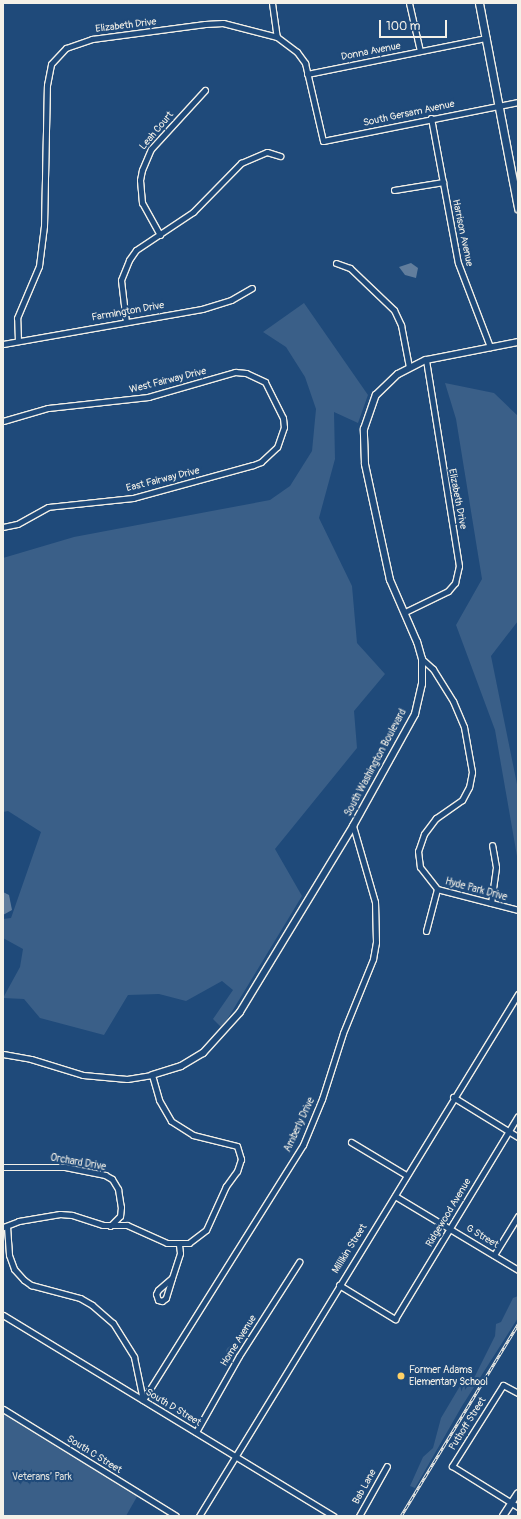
<!DOCTYPE html>
<meta charset="utf-8">
<style>
body{margin:0}
#map{position:relative;width:521px;height:1519px;overflow:hidden;background:#1f4a7a;font-family:Pangolin,sans-serif}
div>[style]{position:absolute}
.green>*{inset:0;background:#3a5f88}
.round{border-radius:50%}
.water>*{inset:0;background:#627e9d}
.roads{filter:drop-shadow(1px 0 #f4f1e8) drop-shadow(-1px 0 #f4f1e8) drop-shadow(0 1px #f4f1e8) drop-shadow(0 -1px #f4f1e8)}
.minor>*{height:5px;margin:-2.5px;padding:0 2.5px;transform-origin:2.5px;border-radius:2.5px;background:#1f4a7a}
.tertiary>*{height:6px;margin:-3px;padding:0 3px;transform-origin:3px;border-radius:3px;background:#1f4a7a}
.secondary>*{height:7px;margin:-3.5px;padding:0 3.5px;transform-origin:3.5px;border-radius:3.5px;background:#1f4a7a}
.rail>*{height:3px;margin-top:-1.5px;transform-origin:0;background:repeating-linear-gradient(90deg,#1f4a7a 0 4.5px,#f4f1e8 0 9px);box-sizing:border-box;border-block:1px solid #f4f1e8}
.dots>*{width:11px;height:11px;translate:-50% -50%;box-sizing:border-box;border:2px solid #1f4a7a;border-radius:50%}
span{translate:-50% -50%;white-space:nowrap;text-align:center;line-height:1.15;-webkit-text-stroke:4px #1f4a7a;paint-order:stroke}
.street-label{font-size:10px;color:#f4f1e8}
.poi-label{font-size:10px;color:#f4f1e8}
.left{translate:0 -50%;text-align:left}
.park-label{font-size:10px;color:#e1e2de}
.frame{position:absolute;inset:0;border:4px solid #f4f1e8;pointer-events:none}
.scale{position:absolute;left:379px;top:20px;width:68px;height:18px;box-sizing:border-box;border:2px solid #f4f1e8;border-top:0;padding-left:5px;font-size:12px;line-height:14px;white-space:nowrap;color:#f4f1e8;-webkit-text-stroke:3px #1f4a7a;paint-order:stroke}
</style>
<div id="map">
<div class="green">
<div style="clip-path:polygon(304px 303px,368px 395px,358px 423px,334px 412px,335px 459px,319px 518px,352px 586px,357px 643px,385px 674px,354px 711px,357px 748px,275px 849px,302px 896px,222px 1028px,213px 1019px,233px 990px,222px 981px,186px 1001px,159px 994px,128px 995px,104px 1035px,40px 1018px,24px 999px,3px 998px,20px 967px,23px 949px,3px 938px,3px 919px,11px 918px,41px 832px,8px 811px,3px 812px,3px 558px,74px 537px,270px 500px,290px 486px,312px 451px,316px 409px,305px 377px,286px 347px,263px 332px)"></div>
<div style="clip-path:polygon(445px 383px,494px 393px,518px 416px,518px 621px,491px 656px,518px 789px,518px 862px,495px 730px,456px 625px,482px 579px,456px 419px)"></div>
<div style="clip-path:polygon(518px 1296px,518px 1318px,462px 1406px,415px 1488px,410px 1486px,423px 1457px,433px 1448px,441px 1418px,460px 1386px,473px 1380px,495px 1336px,496px 1324px,501px 1322px,513px 1298px)"></div>
<div class="round" style="left:226px;top:1346px;width:12px;height:12px"></div>
<div style="clip-path:polygon(3px 1409px,139px 1493px,126px 1516px,3px 1516px)"></div>
</div>
<div class="water">
<div style="clip-path:polygon(411px 263px,418px 268px,416px 278px,405px 275px,399px 267px)"></div>
<div style="clip-path:polygon(3px 892px,9px 895px,12px 910px,3px 915px)"></div>
</div>
<div class="roads">
<div class="minor">
<div style="left:272px;top:3px;width:34px;rotate:82deg"></div>
<div style="left:409px;top:3px;width:49px;rotate:77.1deg"></div>
<div style="left:307px;top:74px;width:183px;rotate:-11.4deg"></div>
<div style="left:431px;top:118px;width:147px;rotate:79.5deg"></div>
<div style="left:458px;top:263px;width:90px;rotate:69.1deg"></div>
<div style="left:394px;top:190px;width:50px;rotate:-9.3deg"></div>
<div style="left:160px;top:235px;width:37px;rotate:-119deg"></div>
<div style="left:142px;top:203px;width:23px;rotate:-95deg"></div>
<div style="left:140px;top:180px;width:10px;rotate:-79deg"></div>
<div style="left:142px;top:170px;width:23px;rotate:-67deg"></div>
<div style="left:151px;top:149px;width:80px;rotate:-47.5deg"></div>
<div style="left:336px;top:263px;width:15px;rotate:20deg"></div>
<div style="left:350px;top:268px;width:61px;rotate:43.7deg"></div>
<div style="left:394px;top:310px;width:17px;rotate:65deg"></div>
<div style="left:401px;top:325px;width:43px;rotate:79.2deg"></div>
<div style="left:126px;top:322px;width:42px;rotate:-96.8deg"></div>
<div style="left:121px;top:280px;width:22px;rotate:-68deg"></div>
<div style="left:129px;top:260px;width:12px;rotate:-55deg"></div>
<div style="left:136px;top:250px;width:69px;rotate:-33.7deg"></div>
<div style="left:193px;top:212px;width:69px;rotate:-45.6deg"></div>
<div style="left:241px;top:163px;width:28px;rotate:-23deg"></div>
<div style="left:267px;top:152px;width:14px;rotate:17deg"></div>
<div style="left:18px;top:341px;width:23px;rotate:-92deg"></div>
<div style="left:17px;top:318px;width:56px;rotate:-67.1deg"></div>
<div style="left:39px;top:266px;width:40px;rotate:-82.9deg"></div>
<div style="left:44px;top:226px;width:141px;rotate:-88.8deg"></div>
<div style="left:47px;top:85px;width:21px;rotate:-79deg"></div>
<div style="left:51px;top:64px;width:22px;rotate:-47deg"></div>
<div style="left:66px;top:48px;width:28px;rotate:-19deg"></div>
<div style="left:92px;top:39px;width:114px;rotate:-7.6deg"></div>
<div style="left:205px;top:24px;width:18px;rotate:-3deg"></div>
<div style="left:223px;top:23px;width:56px;rotate:14.5deg"></div>
<div style="left:277px;top:37px;width:25px;rotate:37deg"></div>
<div style="left:297px;top:52px;width:14px;rotate:54deg"></div>
<div style="left:305px;top:63px;width:80px;rotate:77deg"></div>
<div style="left:323px;top:141px;width:199px;rotate:-11.3deg"></div>
<div style="left:3px;top:344px;width:202px;rotate:-10deg"></div>
<div style="left:202px;top:309px;width:30px;rotate:-17deg"></div>
<div style="left:231px;top:300px;width:24px;rotate:-30deg"></div>
<div style="left:3px;top:421px;width:47px;rotate:-16.1deg"></div>
<div style="left:48px;top:408px;width:101px;rotate:-6.3deg"></div>
<div style="left:148px;top:397px;width:91px;rotate:-16deg"></div>
<div style="left:235px;top:372px;width:11px;rotate:5deg"></div>
<div style="left:246px;top:373px;width:21px;rotate:25deg"></div>
<div style="left:265px;top:382px;width:40px;rotate:63.4deg"></div>
<div style="left:283px;top:418px;width:9px;rotate:84deg"></div>
<div style="left:284px;top:427px;width:21px;rotate:109deg"></div>
<div style="left:277px;top:447px;width:22px;rotate:137deg"></div>
<div style="left:261px;top:462px;width:9px;rotate:159deg"></div>
<div style="left:253px;top:465px;width:124px;rotate:164.6deg"></div>
<div style="left:133px;top:498px;width:85px;rotate:174deg"></div>
<div style="left:48px;top:507px;width:35px;rotate:151deg"></div>
<div style="left:17px;top:524px;width:14px;rotate:168deg"></div>
<div style="left:405px;top:612px;width:48px;rotate:-26deg"></div>
<div style="left:448px;top:591px;width:11px;rotate:-49deg"></div>
<div style="left:455px;top:583px;width:17px;rotate:-77deg"></div>
<div style="left:459px;top:566px;width:209px;rotate:-99.1deg"></div>
<div style="left:422px;top:659px;width:15px;rotate:42deg"></div>
<div style="left:433px;top:669px;width:38px;rotate:58deg"></div>
<div style="left:453px;top:701px;width:28px;rotate:67deg"></div>
<div style="left:464px;top:727px;width:46px;rotate:79.9deg"></div>
<div style="left:472px;top:772px;width:15px;rotate:101deg"></div>
<div style="left:469px;top:787px;width:15px;rotate:118deg"></div>
<div style="left:462px;top:800px;width:32px;rotate:145deg"></div>
<div style="left:436px;top:818px;width:20px;rotate:127deg"></div>
<div style="left:424px;top:834px;width:18px;rotate:109deg"></div>
<div style="left:418px;top:851px;width:16px;rotate:83deg"></div>
<div style="left:420px;top:867px;width:28px;rotate:52deg"></div>
<div style="left:437px;top:889px;width:84px;rotate:14.5deg"></div>
<div style="left:491px;top:903px;width:36px;rotate:-82deg"></div>
<div style="left:496px;top:867px;width:22px;rotate:-100deg"></div>
<div style="left:426px;top:931px;width:43px;rotate:-75.3deg"></div>
<div style="left:3px;top:1054px;width:28px;rotate:10deg"></div>
<div style="left:31px;top:1059px;width:54px;rotate:17.1deg"></div>
<div style="left:83px;top:1075px;width:44px;rotate:5.2deg"></div>
<div style="left:127px;top:1079px;width:25px;rotate:-9deg"></div>
<div style="left:152px;top:1075px;width:26px;rotate:74deg"></div>
<div style="left:159px;top:1100px;width:24px;rotate:60deg"></div>
<div style="left:171px;top:1121px;width:26px;rotate:32deg"></div>
<div style="left:193px;top:1135px;width:45px;rotate:14deg"></div>
<div style="left:237px;top:1146px;width:14px;rotate:73deg"></div>
<div style="left:241px;top:1159px;width:13px;rotate:108deg"></div>
<div style="left:237px;top:1171px;width:19px;rotate:126deg"></div>
<div style="left:226px;top:1186px;width:48px;rotate:114.4deg"></div>
<div style="left:206px;top:1230px;width:21px;rotate:143deg"></div>
<div style="left:189px;top:1243px;width:22px;rotate:180deg"></div>
<div style="left:167px;top:1243px;width:44px;rotate:-155.8deg"></div>
<div style="left:127px;top:1225px;width:24px;rotate:180deg"></div>
<div style="left:103px;top:1225px;width:33px;rotate:-162deg"></div>
<div style="left:72px;top:1215px;width:12px;rotate:-175deg"></div>
<div style="left:60px;top:1214px;width:42px;rotate:170.3deg"></div>
<div style="left:19px;top:1221px;width:17px;rotate:159deg"></div>
<div style="left:453px;top:1097px;width:76px;rotate:31.6deg"></div>
<div style="left:351px;top:1142px;width:64px;rotate:31deg"></div>
<div style="left:3px;top:1167px;width:62px"></div>
<div style="left:65px;top:1167px;width:41px;rotate:11.3deg"></div>
<div style="left:105px;top:1175px;width:8px;rotate:30deg"></div>
<div style="left:112px;top:1179px;width:12px;rotate:59deg"></div>
<div style="left:118px;top:1189px;width:18px;rotate:81deg"></div>
<div style="left:121px;top:1207px;width:9px;rotate:96deg"></div>
<div style="left:120px;top:1216px;width:14px;rotate:135deg"></div>
<div style="left:395px;top:1196px;width:144px;rotate:31deg"></div>
<div style="left:7px;top:1226px;width:29px;rotate:86deg"></div>
<div style="left:9px;top:1255px;width:15px;rotate:70deg"></div>
<div style="left:14px;top:1269px;width:15px;rotate:48deg"></div>
<div style="left:24px;top:1280px;width:9px;rotate:36deg"></div>
<div style="left:31px;top:1285px;width:51px;rotate:14.9deg"></div>
<div style="left:80px;top:1298px;width:14px;rotate:30deg"></div>
<div style="left:92px;top:1305px;width:28px;rotate:41deg"></div>
<div style="left:113px;top:1323px;width:40px;rotate:58deg"></div>
<div style="left:134px;top:1357px;width:44px;rotate:78.2deg"></div>
<div style="left:494px;top:1255px;width:46px;rotate:-58.4deg"></div>
<div style="left:172px;top:1278px;width:21px;rotate:107deg"></div>
<div style="left:166px;top:1298px;width:5px;rotate:143deg"></div>
<div style="left:162px;top:1301px;width:4px;rotate:-166deg"></div>
<div style="left:158px;top:1300px;width:6px;rotate:-108deg"></div>
<div style="left:156px;top:1294px;width:4px;rotate:-63deg"></div>
<div style="left:158px;top:1290px;width:18px;rotate:-41deg"></div>
<div style="left:172px;top:1278px;width:26px;rotate:-72deg"></div>
<div style="left:180px;top:1253px;width:8px;rotate:-97deg"></div>
<div style="left:339px;top:1285px;width:66px;rotate:31.3deg"></div>
<div style="left:395px;top:1319px;width:237px;rotate:-58.8deg"></div>
<div style="left:3px;top:1315px;width:387px;rotate:31.3deg"></div>
<div style="left:518px;top:1393px;width:17px;rotate:-152deg"></div>
<div style="left:503px;top:1385px;width:96px;rotate:122.2deg"></div>
<div style="left:452px;top:1466px;width:78px;rotate:31.8deg"></div>
<div style="left:143px;top:1400px;width:301px;rotate:-57.9deg"></div>
<div style="left:303px;top:1145px;width:50px;rotate:-67.6deg"></div>
<div style="left:322px;top:1099px;width:69px;rotate:-72.3deg"></div>
<div style="left:343px;top:1033px;width:80px;rotate:-67.9deg"></div>
<div style="left:373px;top:959px;width:17px;rotate:-80deg"></div>
<div style="left:376px;top:942px;width:40px;rotate:-91.4deg"></div>
<div style="left:375px;top:902px;width:79px;rotate:-106.1deg"></div>
<div style="left:3px;top:1409px;width:203px;rotate:31.7deg"></div>
<div style="left:196px;top:1432px;width:87px;rotate:-60.5deg"></div>
<div style="left:239px;top:1356px;width:112px;rotate:-57.4deg"></div>
<div style="left:199px;top:1516px;width:612px;rotate:-58.57deg"></div>
<div style="left:359px;top:1516px;width:57px;rotate:-60.8deg"></div>
</div>
<div class="tertiary">
<div style="left:152px;top:1075px;width:30px;rotate:-17deg"></div>
<div style="left:181px;top:1066px;width:26px;rotate:-31deg"></div>
<div style="left:203px;top:1053px;width:55px;rotate:-47.9deg"></div>
<div style="left:240px;top:1012px;width:218px;rotate:-58.7deg"></div>
<div style="left:353px;top:826px;width:128px;rotate:-61deg"></div>
<div style="left:415px;top:714px;width:31px;rotate:-77deg"></div>
<div style="left:422px;top:684px;width:25px;rotate:-90deg"></div>
<div style="left:422px;top:659px;width:18px;rotate:-106deg"></div>
<div style="left:417px;top:642px;width:68px;rotate:-113.5deg"></div>
<div style="left:390px;top:580px;width:119px;rotate:-102.2deg"></div>
<div style="left:365px;top:464px;width:35px;rotate:-92deg"></div>
<div style="left:364px;top:429px;width:36px;rotate:-71deg"></div>
<div style="left:376px;top:395px;width:30px;rotate:-44deg"></div>
<div style="left:398px;top:374px;width:31px;rotate:-27deg"></div>
<div style="left:426px;top:360px;width:94px;rotate:-11.1deg"></div>
<div style="left:503px;top:1516px;width:27px;rotate:-57deg"></div>
</div>
<div class="secondary">
<div style="left:479px;top:3px;width:209px;rotate:79.2deg"></div>
</div>
</div>
<div class="rail">
<div style="left:401px;top:1516px;width:225px;rotate:-58.6deg"></div>
</div>
<div class="dots">
<div style="left:401px;top:1376px;background:#ffd166"></div>
</div>
<div class="street-label">
<span style="left:126px;top:26px;rotate:-7deg">Elizabeth Drive</span>
<span style="left:371px;top:52px;rotate:-11deg">Donna Avenue</span>
<span style="left:409px;top:114px;rotate:-12deg">South Gersam Avenue</span>
<span style="left:157px;top:131px;rotate:-50deg">Leah Court</span>
<span style="left:462px;top:233px;rotate:78deg">Harrison Avenue</span>
<span style="left:128px;top:312px;rotate:-10deg">Farmington Drive</span>
<span style="left:168px;top:381px;rotate:-14deg">West Fairway Drive</span>
<span style="left:163px;top:480px;rotate:-14deg">East Fairway Drive</span>
<span style="left:457px;top:499px;rotate:79deg">Elizabeth Drive</span>
<span style="left:376px;top:763px;rotate:-62deg">South Washington Boulevard</span>
<span style="left:476px;top:890px;rotate:15deg">Hyde Park Drive</span>
<span style="left:300px;top:1125px;rotate:-65deg">Amberly Drive</span>
<span style="left:78px;top:1163px;rotate:10deg">Orchard Drive</span>
<span style="left:449px;top:1213px;rotate:-59deg">Ridgewood Avenue</span>
<span style="left:482px;top:1237px;rotate:31deg">G Street</span>
<span style="left:350px;top:1249px;rotate:-58deg">Millikin Street</span>
<span style="left:239px;top:1341px;rotate:-58deg">Home Avenue</span>
<span style="left:173px;top:1408px;rotate:31deg">South D Street</span>
<span style="left:468px;top:1424px;rotate:-58deg">Puthoff Street</span>
<span style="left:94px;top:1455px;rotate:32deg">South C Street</span>
<span style="left:365px;top:1487px;rotate:-61deg">Bab Lane</span>
</div>
<div class="poi-label">
<span class="left" style="left:409px;top:1376px">Former Adams<br>Elementary School</span>
</div>
<div class="park-label">
<span style="left:42px;top:1478px">Veterans’ Park</span>
</div>
<div class="frame"></div>
<div class="scale">100 m</div>
</div>
